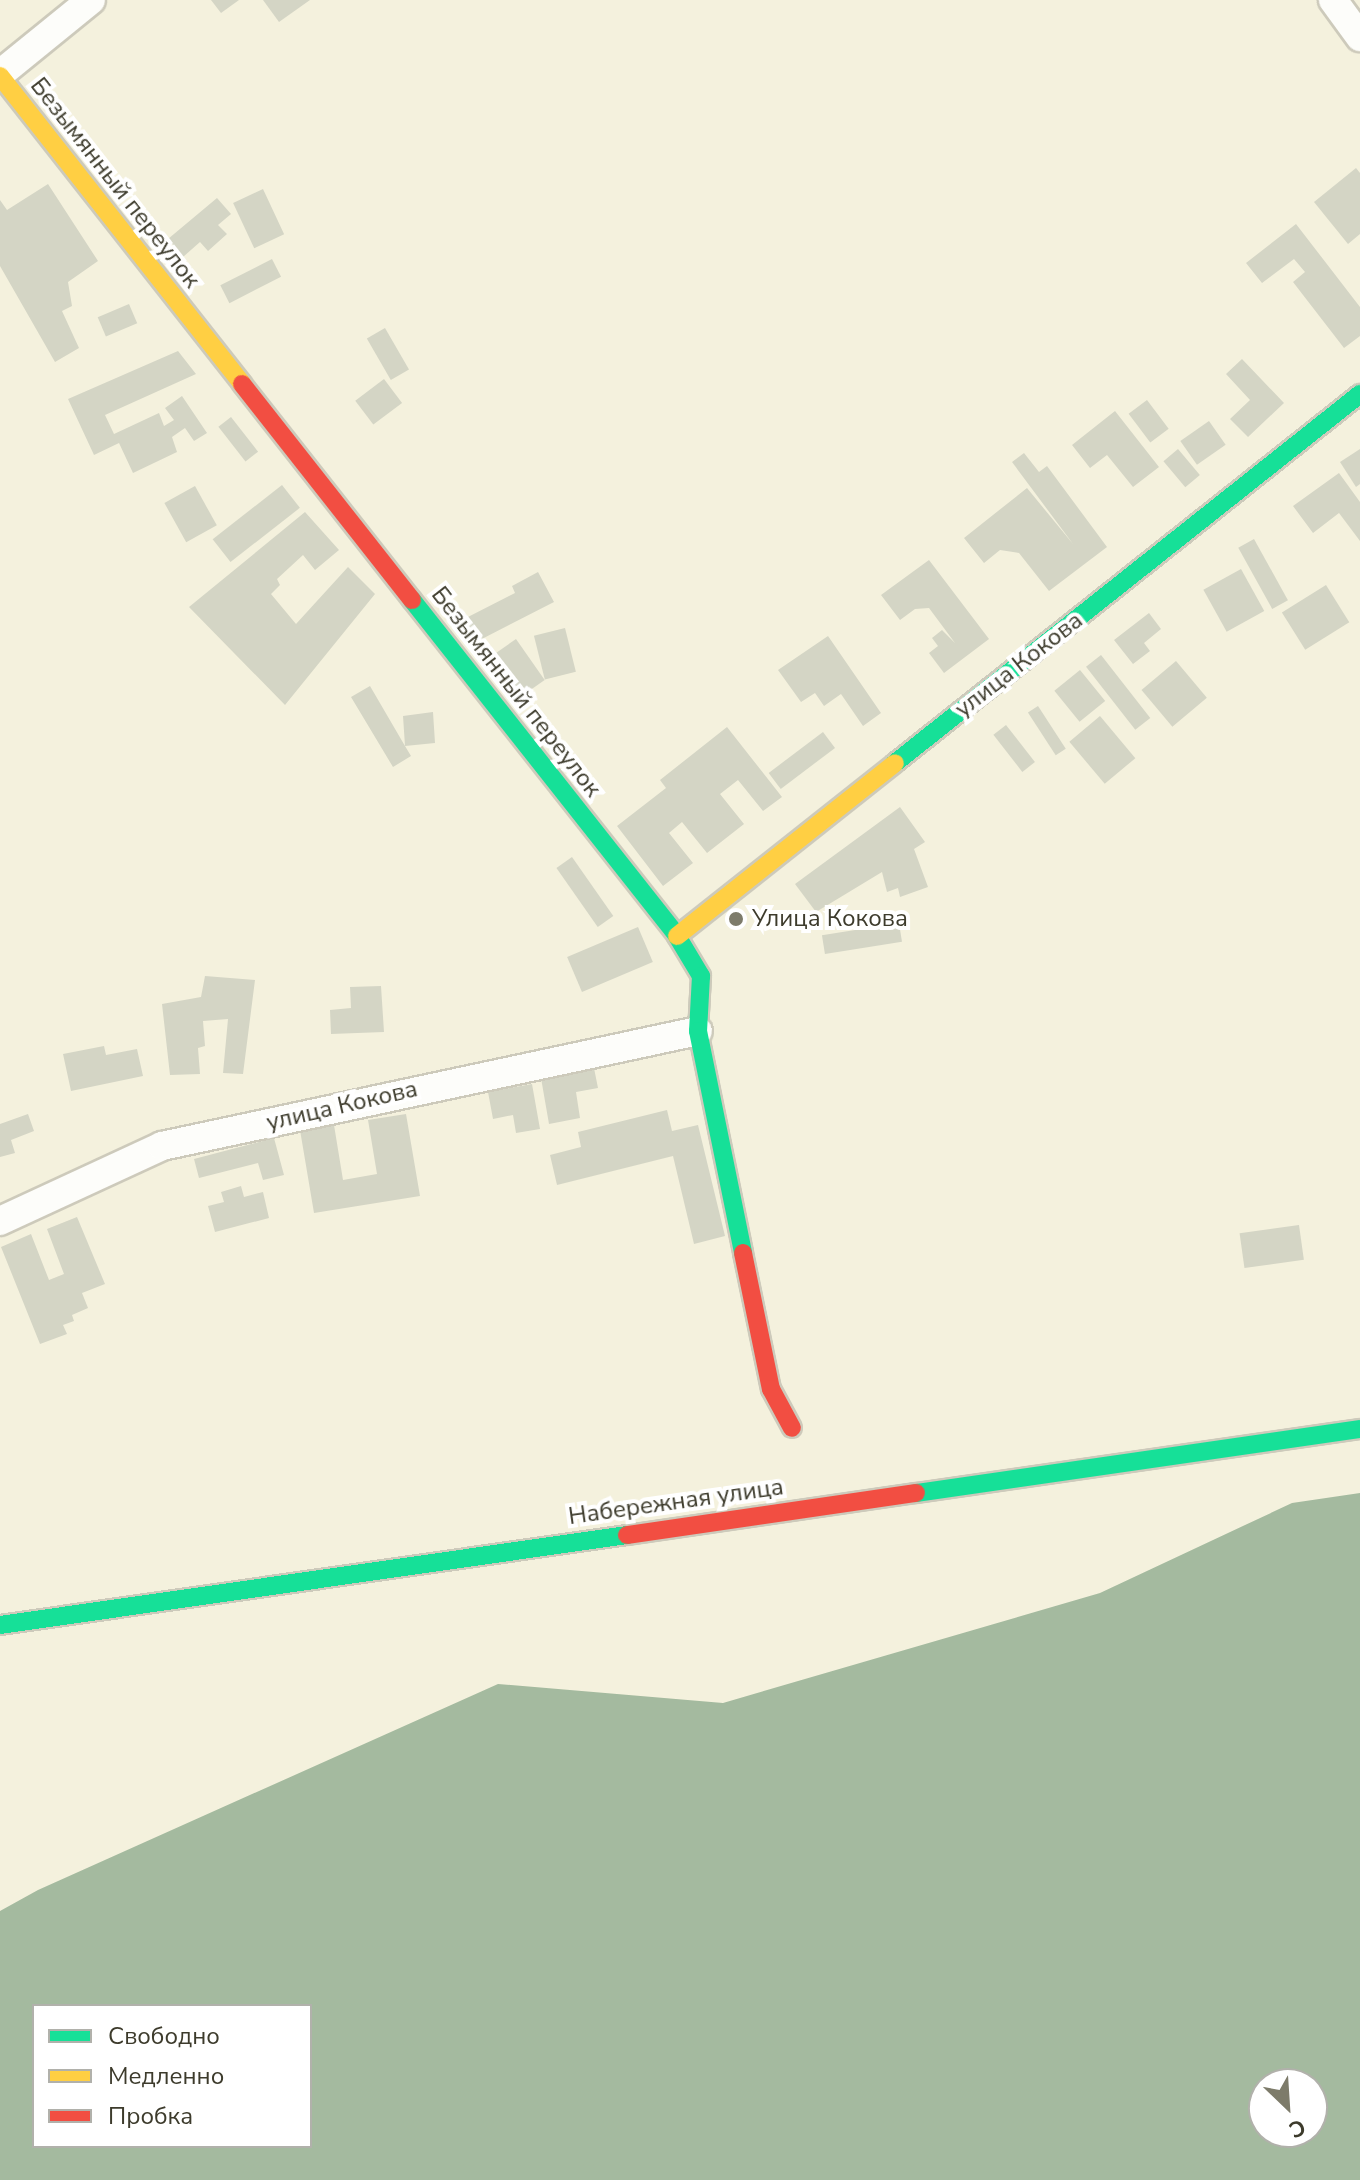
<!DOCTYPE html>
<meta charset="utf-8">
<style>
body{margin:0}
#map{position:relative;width:1360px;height:2180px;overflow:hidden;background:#f4f1dd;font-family:"Nunito Sans",sans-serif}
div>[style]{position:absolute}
.water>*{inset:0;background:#a4ba9f}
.building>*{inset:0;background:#d4d5c5;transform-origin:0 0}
.roads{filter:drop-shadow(2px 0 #cdcabb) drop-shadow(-2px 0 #cdcabb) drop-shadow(0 2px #cdcabb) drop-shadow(0 -2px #cdcabb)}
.street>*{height:28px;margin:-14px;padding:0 14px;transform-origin:14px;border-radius:14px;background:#fdfdfa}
.fast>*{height:18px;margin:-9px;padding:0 9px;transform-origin:9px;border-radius:9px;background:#16e098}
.slow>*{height:18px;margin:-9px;padding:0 9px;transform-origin:9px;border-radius:9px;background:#ffcf43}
.jam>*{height:18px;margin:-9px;padding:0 9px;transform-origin:9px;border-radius:9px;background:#f24e42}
.dots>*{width:22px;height:22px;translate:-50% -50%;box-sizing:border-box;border:4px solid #fff;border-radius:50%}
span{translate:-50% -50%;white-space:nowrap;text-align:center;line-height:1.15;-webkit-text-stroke:8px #fff;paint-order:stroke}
.street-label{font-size:24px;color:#3d3b2c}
.poi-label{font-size:24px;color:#3d3b2c}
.left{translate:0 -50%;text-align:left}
.legend{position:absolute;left:32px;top:2004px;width:280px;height:144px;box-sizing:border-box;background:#fff;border:2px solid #b1b1ab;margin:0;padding:10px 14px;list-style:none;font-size:24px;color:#3d3b2c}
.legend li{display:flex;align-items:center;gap:16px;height:40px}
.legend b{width:40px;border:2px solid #b1b1ab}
.north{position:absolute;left:1248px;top:2068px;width:80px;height:80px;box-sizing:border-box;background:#fff;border:2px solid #b1b1ab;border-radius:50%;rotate:155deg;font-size:22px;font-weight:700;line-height:32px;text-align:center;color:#3d3b2c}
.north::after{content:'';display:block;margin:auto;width:28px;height:36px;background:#7d7b6a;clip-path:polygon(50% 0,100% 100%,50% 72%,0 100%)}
</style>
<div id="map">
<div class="water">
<div style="clip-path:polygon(evenodd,1360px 1493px,1360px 2180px,0 2180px,0 1911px,38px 1890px,498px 1684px,723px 1703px,1100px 1593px,1292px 1503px,1360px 1493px,34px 2006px,310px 2006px,310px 2146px,34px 2146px,34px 2006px,1360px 1493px,1264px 2084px,1312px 2084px,1312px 2132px,1264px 2132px,1264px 2084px)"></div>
</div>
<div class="building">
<div style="clip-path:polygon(211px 0,239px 0,221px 13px)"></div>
<div style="clip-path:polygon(263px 0,310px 0,279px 22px)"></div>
<div style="clip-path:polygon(1356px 168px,1360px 173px,1360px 234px,1348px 244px,1314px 202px)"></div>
<div style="clip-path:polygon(48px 184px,98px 261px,68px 282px,72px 306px,62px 311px,79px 348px,55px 362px,0 266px,0 200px,7px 210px)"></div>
<div style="left:263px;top:189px;width:50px;height:33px;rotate:65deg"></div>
<div style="clip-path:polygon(217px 198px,231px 214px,218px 225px,227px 234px,208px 251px,200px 242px,183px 257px,168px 239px)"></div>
<div style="clip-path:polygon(1296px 224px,1360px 307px,1360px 336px,1344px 348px,1293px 282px,1305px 272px,1294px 259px,1262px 283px,1246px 263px)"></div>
<div style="left:272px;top:259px;width:20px;height:58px;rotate:63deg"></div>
<div style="left:129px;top:304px;width:21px;height:34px;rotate:67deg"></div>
<div style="left:385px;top:328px;width:48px;height:21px;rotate:60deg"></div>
<div style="clip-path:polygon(178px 351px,196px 374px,105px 415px,114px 434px,159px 413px,164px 426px,174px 420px,165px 408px,182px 396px,207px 433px,194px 441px,185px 428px,172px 437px,177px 452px,133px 473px,119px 443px,94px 455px,68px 399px)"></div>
<div style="clip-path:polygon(1242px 359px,1284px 403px,1248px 437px,1230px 419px,1250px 400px,1226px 374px)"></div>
<div style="left:384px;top:379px;width:30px;height:36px;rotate:53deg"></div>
<div style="left:1147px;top:400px;width:36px;height:23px;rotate:53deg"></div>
<div style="clip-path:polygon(1115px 411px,1159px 467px,1133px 487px,1107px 455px,1090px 468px,1072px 445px)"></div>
<div style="left:231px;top:417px;width:44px;height:16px;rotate:52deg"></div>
<div style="left:1209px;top:421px;width:29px;height:35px;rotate:55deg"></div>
<div style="left:1178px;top:449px;width:34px;height:19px;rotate:50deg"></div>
<div style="clip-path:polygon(1360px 449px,1360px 484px,1356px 487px,1340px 462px)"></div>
<div style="clip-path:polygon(1024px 453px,1039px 472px,1047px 466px,1107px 547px,1049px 591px,1019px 553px,1000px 550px,984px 563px,964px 538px,1027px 488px,1073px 544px,1012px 462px)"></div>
<div style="clip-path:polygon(1339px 473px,1360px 502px,1360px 541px,1339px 513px,1313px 533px,1293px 506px)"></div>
<div style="left:282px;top:485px;width:29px;height:88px;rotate:52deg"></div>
<div style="left:195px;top:486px;width:45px;height:35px;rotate:61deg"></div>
<div style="clip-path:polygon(305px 512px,339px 550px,315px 570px,303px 555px,277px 579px,280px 585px,271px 594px,296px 624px,348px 567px,375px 594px,285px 705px,189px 607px)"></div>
<div style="left:1254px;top:539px;width:70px;height:18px;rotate:61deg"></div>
<div style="clip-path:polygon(929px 560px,989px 639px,944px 673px,929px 653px,938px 646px,932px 638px,942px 630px,955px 643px,929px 608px,915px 609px,900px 620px,881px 595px)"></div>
<div style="left:1241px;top:569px;width:48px;height:43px;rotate:61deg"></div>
<div style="clip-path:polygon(538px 572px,554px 602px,476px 642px,464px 619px,515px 593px,512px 586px)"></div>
<div style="left:1326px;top:585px;width:44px;height:52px;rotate:58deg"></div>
<div style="clip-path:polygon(1149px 613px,1161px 629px,1144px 643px,1150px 651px,1133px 664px,1114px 640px)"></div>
<div style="left:565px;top:628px;width:45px;height:32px;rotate:76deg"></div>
<div style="clip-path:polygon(828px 636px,881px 713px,863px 726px,841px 694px,824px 706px,815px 693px,801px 702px,778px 670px)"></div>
<div style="left:516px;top:639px;width:50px;height:34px;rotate:55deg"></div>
<div style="left:1101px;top:655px;width:80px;height:19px;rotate:52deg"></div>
<div style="left:1176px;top:661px;width:48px;height:45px;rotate:50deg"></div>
<div style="left:1080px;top:670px;width:40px;height:33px;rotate:51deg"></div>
<div style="clip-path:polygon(370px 686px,405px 746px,403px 716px,433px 712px,435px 743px,405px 746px,411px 756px,393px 767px,351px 697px)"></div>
<div style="left:1038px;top:706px;width:51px;height:12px;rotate:57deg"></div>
<div style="left:1100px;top:716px;width:55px;height:40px;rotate:50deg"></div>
<div style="left:1006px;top:725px;width:47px;height:16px;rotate:52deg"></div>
<div style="clip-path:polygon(727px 727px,782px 797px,763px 811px,738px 780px,720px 794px,744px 824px,707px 853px,682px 822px,669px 833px,693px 863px,663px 886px,617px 826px,666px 788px,660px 780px)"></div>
<div style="left:823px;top:732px;width:20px;height:68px;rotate:53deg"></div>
<div style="clip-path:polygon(900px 807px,925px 842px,914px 849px,928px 887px,900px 897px,898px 888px,887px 892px,882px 872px,816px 912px,795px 884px)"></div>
<div style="left:572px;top:857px;width:72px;height:19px;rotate:55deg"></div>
<div style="left:899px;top:923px;width:19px;height:78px;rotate:81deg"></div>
<div style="left:638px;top:927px;width:38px;height:77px;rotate:67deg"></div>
<div style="clip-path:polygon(205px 976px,255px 980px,243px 1074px,223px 1073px,228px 1019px,203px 1021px,205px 1046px,198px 1048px,200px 1074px,170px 1075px,162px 1004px,201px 997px)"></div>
<div style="clip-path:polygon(381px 986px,384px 1032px,331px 1034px,330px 1010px,351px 1008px,350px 987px)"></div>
<div style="clip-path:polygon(104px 1046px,106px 1055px,137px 1049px,143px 1076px,71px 1091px,63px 1054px)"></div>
<div style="clip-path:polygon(594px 1068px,598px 1088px,576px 1092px,580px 1118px,549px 1124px,541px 1078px)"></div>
<div style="clip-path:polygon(532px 1084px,540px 1129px,516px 1133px,513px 1115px,493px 1119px,488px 1092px)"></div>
<div style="clip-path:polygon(667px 1110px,672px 1131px,698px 1125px,725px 1236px,694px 1244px,673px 1156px,557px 1185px,550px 1155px,581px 1147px,578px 1132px)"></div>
<div style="clip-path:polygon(28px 1114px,34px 1131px,11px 1140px,15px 1153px,0 1157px,0 1124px)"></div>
<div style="clip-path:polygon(406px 1114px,420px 1196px,314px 1213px,300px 1130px,334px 1125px,343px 1180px,377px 1174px,368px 1120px)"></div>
<div style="clip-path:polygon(274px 1138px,284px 1175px,263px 1180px,258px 1163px,199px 1178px,194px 1159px)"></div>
<div style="clip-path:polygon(241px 1186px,244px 1197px,263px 1192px,269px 1218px,215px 1232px,208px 1206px,224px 1202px,221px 1192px)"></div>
<div style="clip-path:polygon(77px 1217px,105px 1284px,82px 1293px,88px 1308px,72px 1315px,74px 1321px,63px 1325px,67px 1334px,40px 1344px,1px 1247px,31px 1234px,49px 1280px,64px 1274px,47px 1229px)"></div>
<div style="left:1299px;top:1225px;width:35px;height:60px;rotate:82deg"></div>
</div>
<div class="roads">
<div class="street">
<div style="left:1333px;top:0;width:46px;rotate:53.9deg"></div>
<div style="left:0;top:74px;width:117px;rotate:-39.1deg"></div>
<div style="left:0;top:1221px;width:179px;rotate:-24.8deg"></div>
<div style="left:162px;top:1146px;width:548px;rotate:-12.11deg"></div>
</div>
<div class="fast">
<div style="left:412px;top:600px;width:428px;rotate:51.7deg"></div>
<div style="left:677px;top:936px;width:47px;rotate:59deg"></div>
<div style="left:701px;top:976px;width:55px;rotate:93.1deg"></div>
<div style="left:698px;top:1031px;width:227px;rotate:78.5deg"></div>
<div style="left:895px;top:763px;width:594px;rotate:-38.43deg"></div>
<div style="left:916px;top:1493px;width:449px;rotate:-8.2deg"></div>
<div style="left:0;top:1625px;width:633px;rotate:-8.17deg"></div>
</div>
<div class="slow">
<div style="left:0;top:76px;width:392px;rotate:51.8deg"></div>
<div style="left:677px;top:936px;width:278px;rotate:-38.4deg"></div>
</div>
<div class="jam">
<div style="left:242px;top:384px;width:275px;rotate:51.8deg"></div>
<div style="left:743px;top:1253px;width:139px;rotate:78.4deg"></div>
<div style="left:771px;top:1389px;width:44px;rotate:61.7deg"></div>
<div style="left:627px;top:1535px;width:292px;rotate:-8.3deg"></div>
</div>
</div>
<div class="dots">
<div style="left:736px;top:919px;background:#7d7b6a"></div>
</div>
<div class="street-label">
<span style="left:115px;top:183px;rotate:52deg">Безымянный переулок</span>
<span style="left:1019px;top:665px;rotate:-38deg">улица Кокова</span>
<span style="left:516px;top:692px;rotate:52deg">Безымянный переулок</span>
<span style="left:342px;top:1106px;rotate:-13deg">улица Кокова</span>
<span style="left:676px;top:1502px;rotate:-8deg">Набережная улица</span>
</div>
<div class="poi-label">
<span class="left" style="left:752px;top:919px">Улица Кокова</span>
</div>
<ul class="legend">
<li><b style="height:10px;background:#16e098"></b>Свободно</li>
<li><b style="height:10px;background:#ffcf43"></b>Медленно</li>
<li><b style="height:10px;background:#f24e42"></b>Пробка</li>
</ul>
<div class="north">С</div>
</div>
